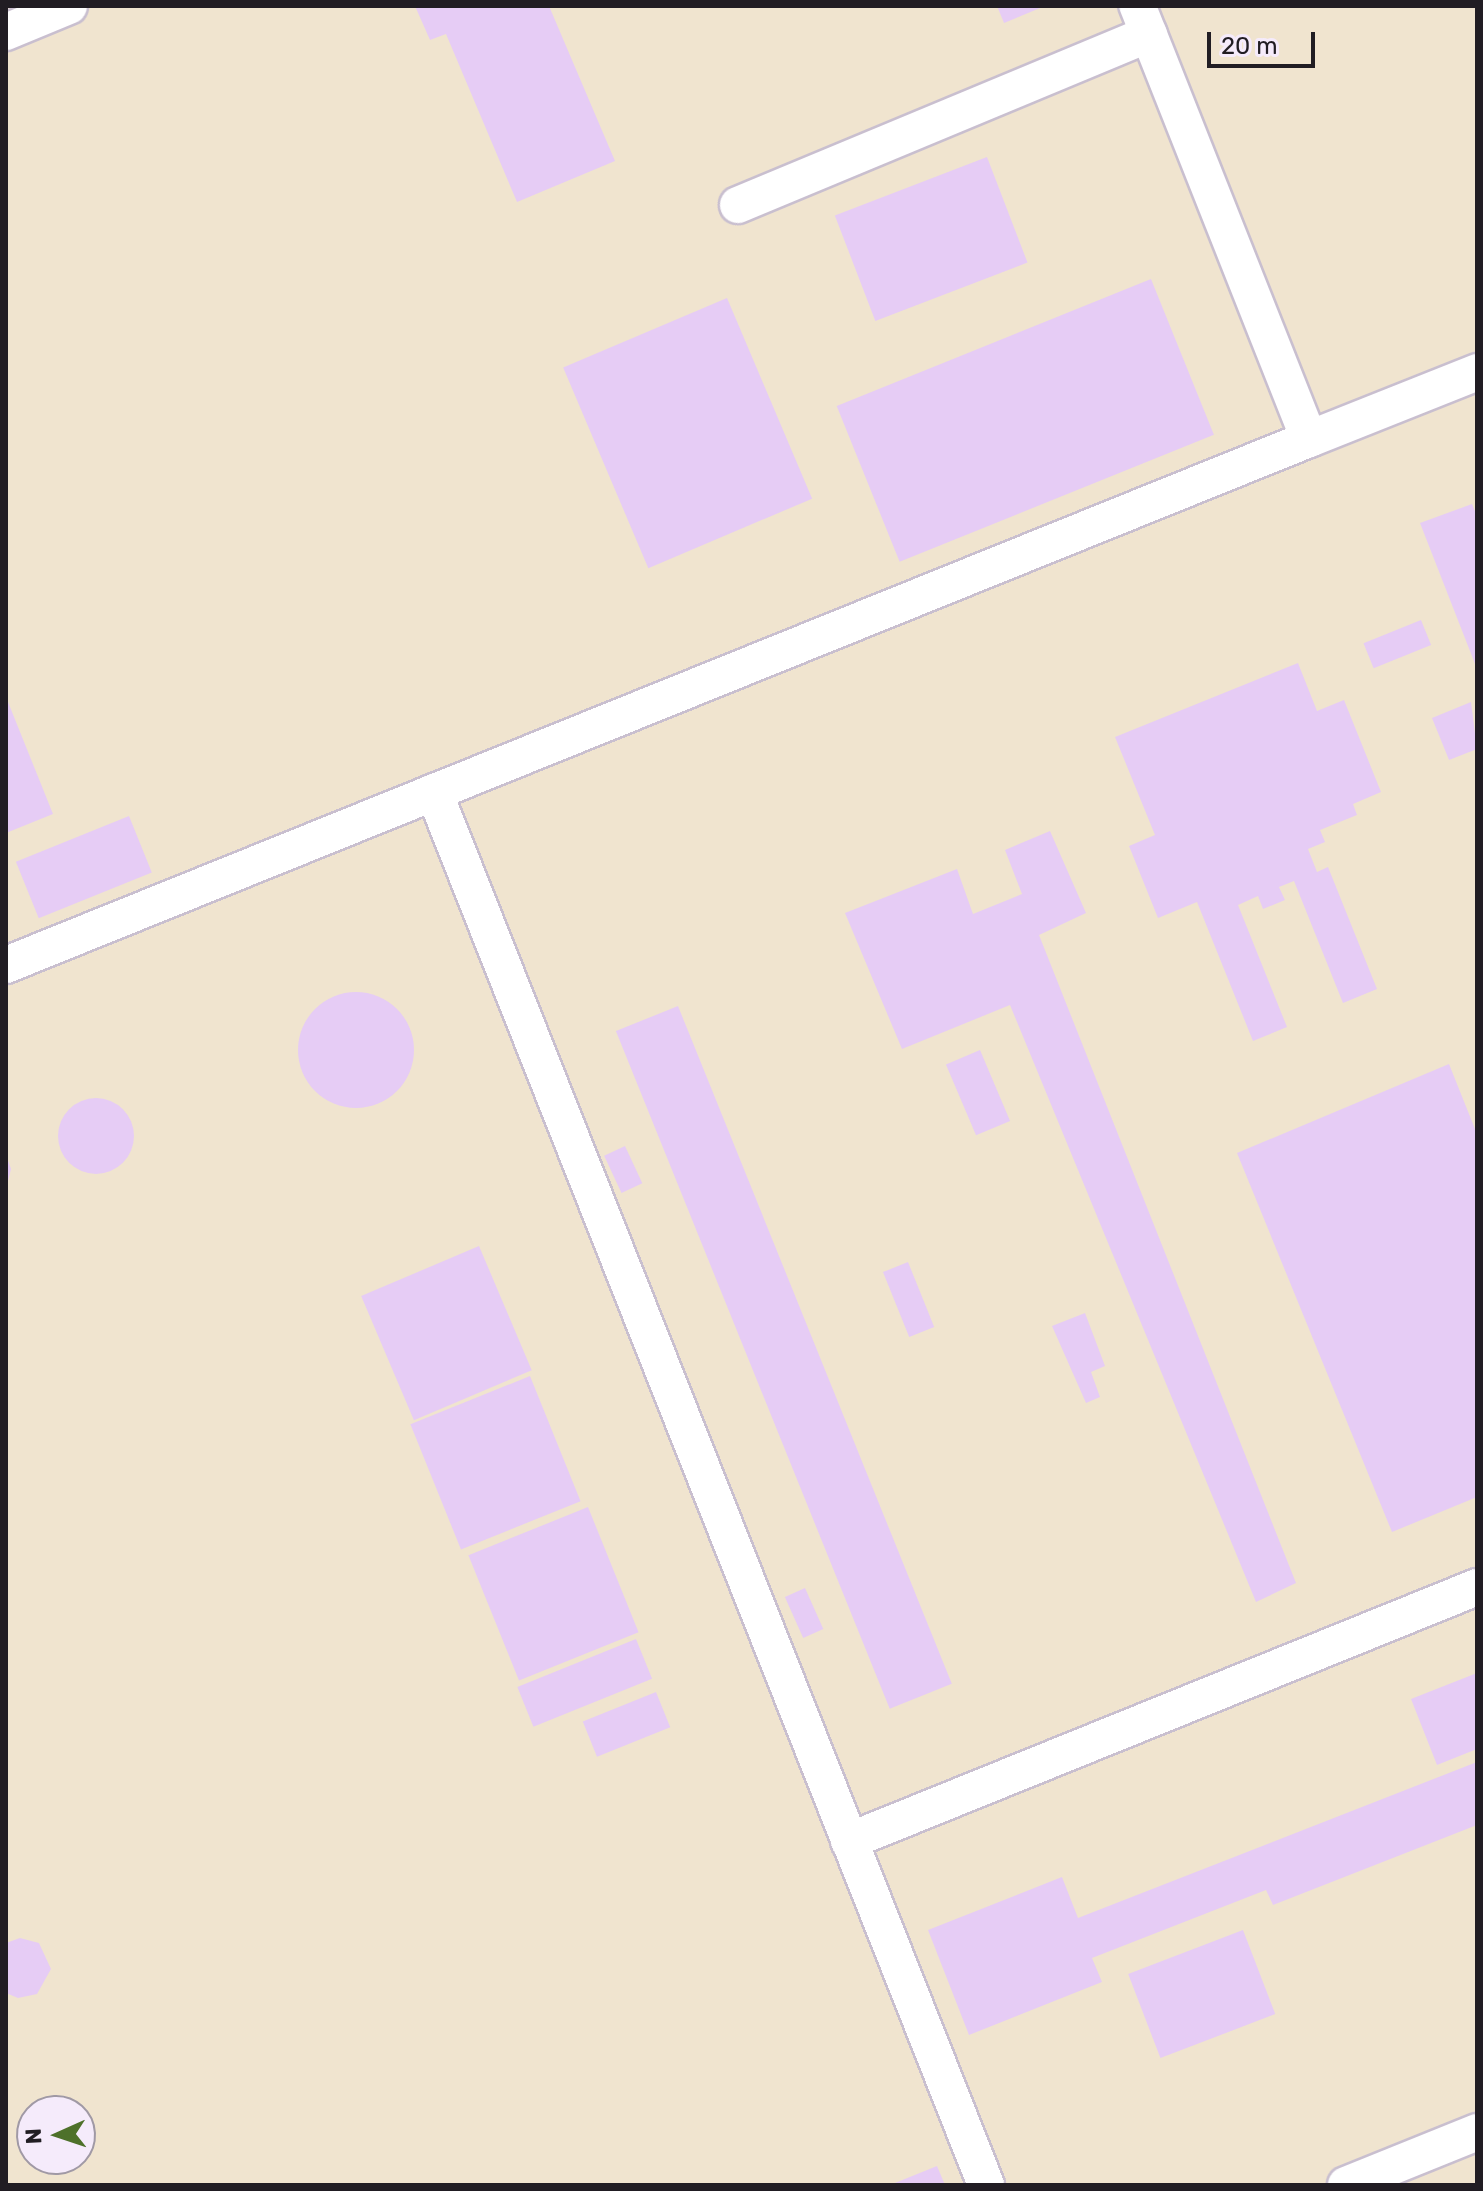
<!DOCTYPE html>
<style>
body{margin:0}
#map{position:relative;width:1483px;height:2191px;overflow:hidden;background:#f5ebfb;font-family:Rubik,sans-serif}
div>[style]{position:absolute}
.industrial>*{inset:0;background:#f0e4cf}
.building>*{inset:0;background:#e6ccf5;transform-origin:0 0}
.round{border-radius:50%}
.roads{filter:drop-shadow(2px 0 #c9bfcf) drop-shadow(-2px 0 #c9bfcf) drop-shadow(0 2px #c9bfcf) drop-shadow(0 -2px #c9bfcf)}
.minor>*{height:36px;margin:-18px;padding:0 18px;transform-origin:18px;border-radius:18px;background:#fff}
span{translate:-50% -50%;white-space:nowrap;text-align:center;line-height:1.15;-webkit-text-stroke:6px #f5ebfb;paint-order:stroke}
.frame{position:absolute;inset:0;border:8px solid #211d23;pointer-events:none}
.north{position:absolute;left:16px;top:2095px;width:80px;height:80px;box-sizing:border-box;background:#f5ebfb;border:2px solid #a099a5;border-radius:50%;rotate:267deg;font-size:22px;font-weight:700;line-height:32px;text-align:center;color:#211d23}
.north::after{content:'';display:block;margin:auto;width:28px;height:36px;background:#4e712a;clip-path:polygon(50% 0,100% 100%,50% 72%,0 100%)}
.scale{position:absolute;left:1207px;top:32px;width:108px;height:36px;box-sizing:border-box;border:4px solid #211d23;border-top:0;padding-left:10px;font-size:24px;line-height:28px;white-space:nowrap;color:#211d23;-webkit-text-stroke:6px #f5ebfb;paint-order:stroke}
</style>
<div id="map">
<div class="industrial">
<div style="clip-path:polygon(evenodd,6px 6px,1477px 6px,1477px 2185px,6px 2185px,6px 6px,32px 2111px,80px 2111px,80px 2159px,32px 2159px,32px 2111px)"></div>
</div>
<div class="building">
<div style="clip-path:polygon(415px 6px,549px 6px,615px 161px,517px 202px,446px 34px,430px 40px)"></div>
<div style="clip-path:polygon(997px 6px,1045px 6px,1004px 23px)"></div>
<div style="left:987px;top:157px;width:113px;height:163px;rotate:69deg"></div>
<div style="left:1151px;top:279px;width:168px;height:339px;rotate:68deg"></div>
<div style="left:727px;top:298px;width:218px;height:178px;rotate:67deg"></div>
<div style="clip-path:polygon(1472px 504px,1477px 516px,1477px 669px,1420px 523px)"></div>
<div style="left:1421px;top:620px;width:27px;height:62px;rotate:68deg"></div>
<div style="clip-path:polygon(1298px 663px,1317px 711px,1344px 700px,1381px 792px,1353px 804px,1357px 815px,1320px 830px,1325px 842px,1308px 849px,1317px 872px,1328px 867px,1377px 989px,1343px 1003px,1294px 881px,1279px 887px,1285px 900px,1263px 909px,1258px 896px,1238px 905px,1287px 1027px,1253px 1041px,1197px 902px,1158px 918px,1129px 846px,1155px 835px,1115px 737px)"></div>
<div style="clip-path:polygon(6px 697px,53px 814px,6px 833px)"></div>
<div style="clip-path:polygon(1471px 702px,1477px 749px,1449px 760px,1432px 718px)"></div>
<div style="left:129px;top:816px;width:61px;height:122px;rotate:68deg"></div>
<div style="clip-path:polygon(1050px 831px,1086px 913px,1039px 935px,1296px 1583px,1256px 1602px,1010px 1005px,902px 1049px,845px 913px,957px 869px,973px 914px,1022px 894px,1005px 850px)"></div>
<div class="round" style="left:298px;top:992px;width:116px;height:116px"></div>
<div style="left:678px;top:1006px;width:731px;height:67px;rotate:68deg"></div>
<div style="left:980px;top:1050px;width:77px;height:37px;rotate:67deg"></div>
<div style="clip-path:polygon(1449px 1064px,1477px 1134px,1477px 1497px,1392px 1532px,1237px 1153px)"></div>
<div class="round" style="left:58px;top:1098px;width:76px;height:76px"></div>
<div style="left:625px;top:1146px;width:41px;height:23px;rotate:65deg"></div>
<div style="clip-path:polygon(6px 1155px,11px 1169px,7px 1185px,6px 1185px)"></div>
<div style="left:479px;top:1246px;width:135px;height:128px;rotate:67deg"></div>
<div style="left:908px;top:1262px;width:70px;height:27px;rotate:68deg"></div>
<div style="clip-path:polygon(1085px 1313px,1105px 1366px,1091px 1372px,1100px 1397px,1086px 1403px,1052px 1326px)"></div>
<div style="left:530px;top:1376px;width:135px;height:129px;rotate:68deg"></div>
<div style="left:588px;top:1507px;width:135px;height:129px;rotate:68deg"></div>
<div style="left:805px;top:1588px;width:45px;height:22px;rotate:66deg"></div>
<div style="left:636px;top:1639px;width:43px;height:128px;rotate:68deg"></div>
<div style="clip-path:polygon(1477px 1673px,1477px 1749px,1437px 1765px,1411px 1699px)"></div>
<div style="left:656px;top:1692px;width:38px;height:79px;rotate:68deg"></div>
<div style="clip-path:polygon(1477px 1762px,1477px 1825px,1273px 1905px,1266px 1890px,1092px 1958px,1102px 1982px,969px 2035px,928px 1930px,1062px 1877px,1078px 1918px)"></div>
<div style="left:1243px;top:1930px;width:90px;height:123px;rotate:69deg"></div>
<div style="clip-path:polygon(20px 1938px,39px 1943px,51px 1969px,37px 1994px,18px 1998px,6px 1993px,6px 1943px)"></div>
<div style="clip-path:polygon(937px 2166px,945px 2185px,890px 2185px)"></div>
</div>
<div class="roads">
<div class="minor">
<div style="left:6px;top:32px;width:68px;rotate:-22.4deg"></div>
<div style="left:738px;top:205px;width:445px;rotate:-22.6deg"></div>
<div style="left:1309px;top:439px;width:181px;rotate:-21.7deg"></div>
<div style="left:434px;top:792px;width:1498px;rotate:68.38deg"></div>
<div style="left:6px;top:965px;width:1405px;rotate:-21.98deg"></div>
<div style="left:1309px;top:439px;width:466px;rotate:-111.6deg"></div>
<div style="left:849px;top:1841px;width:677px;rotate:-22.02deg"></div>
<div style="left:1346px;top:2185px;width:141px;rotate:-22deg"></div>
</div>
</div>
<div class="frame"></div>
<div class="north">N</div>
<div class="scale">20 m</div>
</div>
